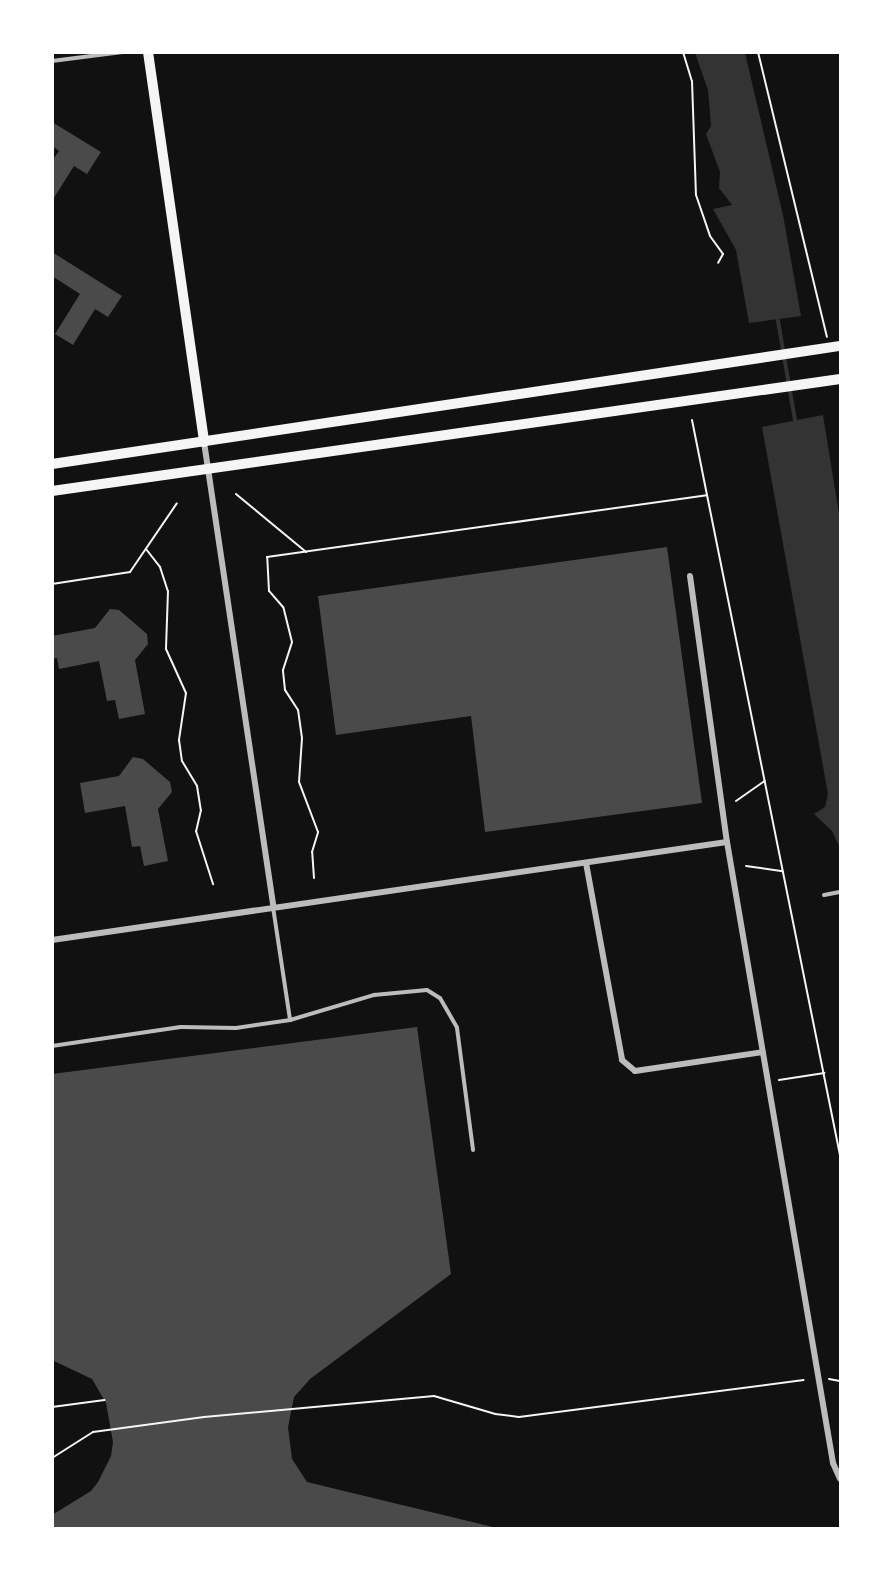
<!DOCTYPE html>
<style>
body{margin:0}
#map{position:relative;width:893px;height:1581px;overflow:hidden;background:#111;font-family:"Titillium Web",sans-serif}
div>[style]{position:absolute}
.water>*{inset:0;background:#333}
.stream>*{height:4px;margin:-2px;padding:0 2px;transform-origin:2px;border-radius:2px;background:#333}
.building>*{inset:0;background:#4a4a4a}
.path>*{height:2px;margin:-1px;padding:0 1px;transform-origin:1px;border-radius:1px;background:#f5f5f5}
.service>*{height:4px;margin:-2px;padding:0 2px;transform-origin:2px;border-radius:2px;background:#bcbcbc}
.minor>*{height:6px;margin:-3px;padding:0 3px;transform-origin:3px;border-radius:3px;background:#bcbcbc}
.secondary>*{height:10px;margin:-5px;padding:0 5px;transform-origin:5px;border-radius:5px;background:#f5f5f5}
span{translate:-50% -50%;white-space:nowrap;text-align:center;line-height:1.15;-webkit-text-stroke:6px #fff;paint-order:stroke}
.frame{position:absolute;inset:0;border:54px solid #fff;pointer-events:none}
</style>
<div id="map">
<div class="water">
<div style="clip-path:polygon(695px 53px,745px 53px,783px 215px,801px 316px,749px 323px,736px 250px,713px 209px,732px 205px,719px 188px,720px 172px,706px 134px,711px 126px,708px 90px)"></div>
<div style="clip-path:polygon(823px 415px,840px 520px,840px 848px,832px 831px,814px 814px,825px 807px,828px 794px,762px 427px)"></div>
</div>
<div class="stream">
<div style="left:777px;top:315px;width:113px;rotate:80.3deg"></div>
</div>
<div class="building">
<div style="clip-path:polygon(52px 122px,101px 152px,87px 174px,74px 166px,52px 201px,52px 161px,59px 151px,52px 146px)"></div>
<div style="clip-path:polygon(52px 252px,122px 296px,108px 317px,95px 309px,73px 345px,55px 334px,80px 294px,52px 276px)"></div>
<div style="clip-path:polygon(667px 547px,702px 803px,485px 832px,471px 716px,336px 735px,318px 596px)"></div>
<div style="clip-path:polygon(110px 609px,119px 610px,147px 634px,148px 644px,135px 660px,145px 714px,119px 719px,115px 700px,107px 701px,99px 661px,59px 669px,57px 658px,52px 659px,52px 636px,95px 628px)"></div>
<div style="clip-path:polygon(133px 757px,143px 759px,170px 782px,172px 792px,158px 809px,168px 861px,144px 866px,140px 846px,132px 847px,125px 806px,85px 813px,80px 783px,119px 776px)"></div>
<div style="clip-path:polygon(417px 1027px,451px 1274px,310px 1379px,294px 1397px,288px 1427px,292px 1459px,307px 1482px,497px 1528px,52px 1528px,52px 1515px,91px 1491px,98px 1482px,111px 1456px,113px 1442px,106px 1403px,92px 1379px,52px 1360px,52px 1074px)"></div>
</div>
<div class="path">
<div style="left:683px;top:52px;width:30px;rotate:73deg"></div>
<div style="left:692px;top:81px;width:114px;rotate:88deg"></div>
<div style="left:696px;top:195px;width:43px;rotate:71.1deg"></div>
<div style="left:710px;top:236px;width:22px;rotate:54deg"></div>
<div style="left:723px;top:254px;width:10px;rotate:119deg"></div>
<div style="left:758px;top:52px;width:293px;rotate:76.4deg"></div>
<div style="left:692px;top:420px;width:76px;rotate:78.7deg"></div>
<div style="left:236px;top:494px;width:91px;rotate:39.6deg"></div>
<div style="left:146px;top:549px;width:23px;rotate:52deg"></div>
<div style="left:160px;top:567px;width:25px;rotate:72deg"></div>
<div style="left:168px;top:591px;width:58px;rotate:92deg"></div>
<div style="left:166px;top:649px;width:48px;rotate:65.6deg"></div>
<div style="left:186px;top:693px;width:48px;rotate:98.5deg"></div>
<div style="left:179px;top:740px;width:21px;rotate:82deg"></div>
<div style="left:182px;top:761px;width:29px;rotate:59deg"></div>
<div style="left:197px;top:786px;width:24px;rotate:81deg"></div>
<div style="left:201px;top:810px;width:22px;rotate:103deg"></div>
<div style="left:196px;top:831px;width:56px;rotate:72.2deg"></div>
<div style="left:52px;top:584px;width:79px;rotate:-8.7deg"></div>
<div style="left:130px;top:572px;width:83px;rotate:-55.7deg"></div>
<div style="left:736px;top:801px;width:35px;rotate:-35deg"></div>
<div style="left:746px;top:866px;width:37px;rotate:8deg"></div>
<div style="left:314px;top:878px;width:26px;rotate:-94deg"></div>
<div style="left:312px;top:852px;width:21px;rotate:-73deg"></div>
<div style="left:318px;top:832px;width:53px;rotate:-110.8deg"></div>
<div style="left:299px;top:782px;width:44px;rotate:-86.1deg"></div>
<div style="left:302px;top:738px;width:28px;rotate:-98deg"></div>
<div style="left:298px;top:710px;width:24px;rotate:-123deg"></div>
<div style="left:285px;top:690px;width:20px;rotate:-96deg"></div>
<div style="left:283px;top:670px;width:29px;rotate:-72deg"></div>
<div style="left:292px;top:642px;width:36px;rotate:-104deg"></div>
<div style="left:283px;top:607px;width:21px;rotate:-131deg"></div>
<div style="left:269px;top:591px;width:34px;rotate:-93deg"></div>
<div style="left:267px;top:557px;width:444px;rotate:-8deg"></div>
<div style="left:707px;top:495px;width:673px;rotate:78.61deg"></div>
<div style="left:779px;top:1080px;width:46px;rotate:-8.8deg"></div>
<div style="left:829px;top:1379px;width:11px;rotate:10deg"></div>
<div style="left:52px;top:1407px;width:53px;rotate:-7.5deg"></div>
<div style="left:52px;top:1458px;width:49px;rotate:-32.4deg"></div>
<div style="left:93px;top:1432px;width:112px;rotate:-7.7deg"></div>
<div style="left:204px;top:1417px;width:231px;rotate:-5.2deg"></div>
<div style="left:434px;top:1396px;width:64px;rotate:16.4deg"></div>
<div style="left:495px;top:1414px;width:24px;rotate:7deg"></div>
<div style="left:519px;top:1417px;width:287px;rotate:-7.4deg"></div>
</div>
<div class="service">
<div style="left:52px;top:61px;width:71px;rotate:-7.3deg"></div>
<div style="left:824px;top:895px;width:16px;rotate:-11deg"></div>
<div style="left:273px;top:907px;width:114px;rotate:81.4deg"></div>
<div style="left:52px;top:1046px;width:130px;rotate:-8.4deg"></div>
<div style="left:181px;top:1027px;width:55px;rotate:1deg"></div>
<div style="left:236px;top:1028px;width:55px;rotate:-8.4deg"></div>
<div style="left:290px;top:1020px;width:88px;rotate:-16.6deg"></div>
<div style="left:374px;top:995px;width:53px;rotate:-5.4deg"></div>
<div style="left:427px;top:990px;width:15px;rotate:32deg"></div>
<div style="left:440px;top:998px;width:34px;rotate:60deg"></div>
<div style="left:457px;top:1028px;width:123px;rotate:82.5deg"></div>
</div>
<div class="minor">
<div style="left:204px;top:442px;width:469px;rotate:81.5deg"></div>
<div style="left:690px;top:576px;width:269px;rotate:82.1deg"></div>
<div style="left:727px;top:842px;width:630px;rotate:80.31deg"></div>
<div style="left:833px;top:1463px;width:17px;rotate:66deg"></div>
<div style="left:586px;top:863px;width:200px;rotate:79.6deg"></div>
<div style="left:622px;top:1060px;width:17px;rotate:40deg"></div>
<div style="left:635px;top:1071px;width:129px;rotate:-8.4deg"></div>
<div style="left:52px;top:940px;width:682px;rotate:-8.26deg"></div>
</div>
<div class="secondary">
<div style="left:148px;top:52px;width:394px;rotate:81.8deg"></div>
<div style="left:52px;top:464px;width:797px;rotate:-8.52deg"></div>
<div style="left:52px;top:491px;width:796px;rotate:-8.09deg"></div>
</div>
<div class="frame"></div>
</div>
